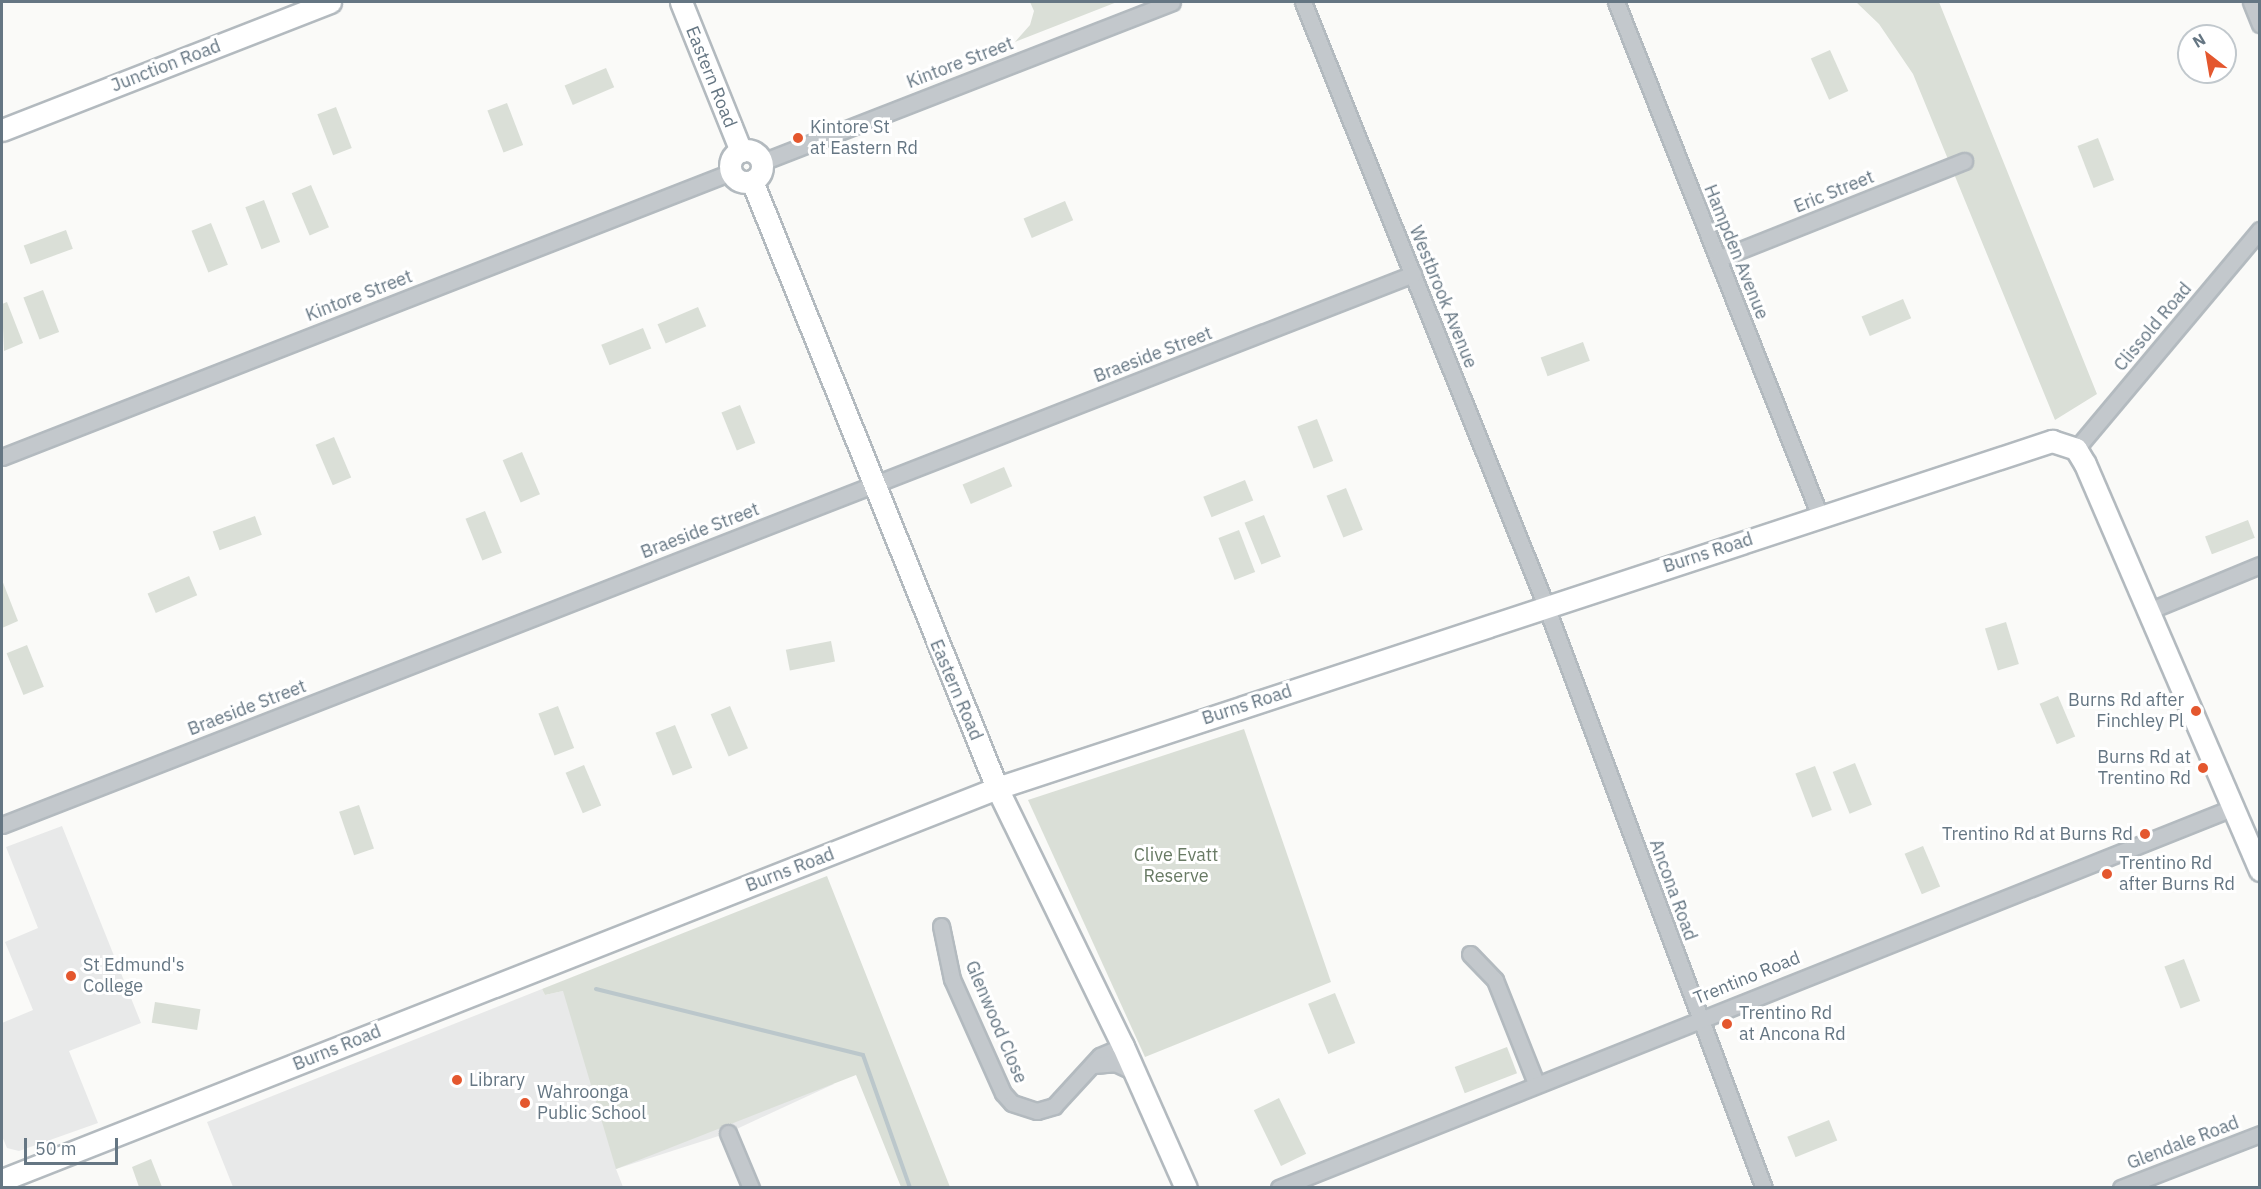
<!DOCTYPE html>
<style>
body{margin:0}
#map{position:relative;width:2261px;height:1189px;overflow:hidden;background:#fafaf8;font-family:"IBM Plex Sans",sans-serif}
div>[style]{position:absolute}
.built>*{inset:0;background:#e8e9e9}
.green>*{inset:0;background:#dadfd7;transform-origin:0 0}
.stream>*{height:4px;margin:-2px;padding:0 2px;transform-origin:2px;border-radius:2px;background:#bbc7cb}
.roads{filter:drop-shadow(2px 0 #b3babf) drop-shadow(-2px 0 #b3babf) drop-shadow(0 2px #b3babf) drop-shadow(0 -2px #b3babf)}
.street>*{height:15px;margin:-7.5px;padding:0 7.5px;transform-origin:7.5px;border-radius:7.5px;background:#c3c8cc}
.secondary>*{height:21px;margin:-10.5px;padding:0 10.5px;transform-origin:10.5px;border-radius:10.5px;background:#fff}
.secondary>.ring{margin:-10.5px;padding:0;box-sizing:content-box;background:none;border:21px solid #fff;border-radius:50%}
.dots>*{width:16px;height:16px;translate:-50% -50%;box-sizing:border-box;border:3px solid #fff;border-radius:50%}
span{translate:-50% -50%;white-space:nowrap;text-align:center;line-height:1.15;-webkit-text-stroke:6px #fff;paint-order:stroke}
.street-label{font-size:18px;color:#657683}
.poi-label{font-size:18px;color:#657683}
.left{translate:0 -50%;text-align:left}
.right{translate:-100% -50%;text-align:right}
.park-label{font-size:18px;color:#687a64}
.frame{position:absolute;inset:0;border:3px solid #657683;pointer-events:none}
.north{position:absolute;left:2177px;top:24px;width:60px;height:60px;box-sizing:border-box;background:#fff;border:2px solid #c1c8cd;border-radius:50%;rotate:329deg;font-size:16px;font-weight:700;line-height:24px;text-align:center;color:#657683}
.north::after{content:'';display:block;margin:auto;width:21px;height:27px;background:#e4572e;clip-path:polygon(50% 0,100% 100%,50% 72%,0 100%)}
.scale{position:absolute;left:24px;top:1138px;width:94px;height:27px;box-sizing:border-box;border:3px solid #657683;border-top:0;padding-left:8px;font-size:18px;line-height:21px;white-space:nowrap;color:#657683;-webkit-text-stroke:4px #fff;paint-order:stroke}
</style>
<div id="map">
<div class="built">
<div style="clip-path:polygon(62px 826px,141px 1023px,69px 1051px,98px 1123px,19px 1151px,7px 1148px,2px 1136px,2px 1023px,33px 1010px,5px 942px,38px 928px,6px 847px)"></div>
<div style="clip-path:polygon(542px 989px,545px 995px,563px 991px,834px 1084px,728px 1133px,616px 1169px,623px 1187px,233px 1187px,207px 1122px)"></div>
</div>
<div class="green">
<div style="clip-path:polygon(1030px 2px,1117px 2px,1015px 42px,1030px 25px,1034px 11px)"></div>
<div style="clip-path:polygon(1856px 2px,1939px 2px,2097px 394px,2055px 420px,1913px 74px,1879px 24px)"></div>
<div style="left:1830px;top:50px;width:45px;height:21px;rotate:66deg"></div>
<div style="left:606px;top:68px;width:21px;height:45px;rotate:67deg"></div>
<div style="left:507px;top:103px;width:45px;height:21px;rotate:69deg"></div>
<div style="left:336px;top:107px;width:44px;height:20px;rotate:69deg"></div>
<div style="left:2098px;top:138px;width:45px;height:22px;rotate:69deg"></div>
<div style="left:311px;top:185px;width:46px;height:21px;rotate:67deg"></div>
<div style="left:264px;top:200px;width:45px;height:20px;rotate:69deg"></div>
<div style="left:1065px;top:201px;width:21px;height:45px;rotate:67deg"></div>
<div style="left:211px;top:223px;width:45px;height:21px;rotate:68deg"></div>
<div style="left:66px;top:230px;width:20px;height:45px;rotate:70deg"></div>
<div style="left:43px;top:290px;width:45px;height:21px;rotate:69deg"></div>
<div style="left:1903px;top:299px;width:21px;height:45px;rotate:67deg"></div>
<div style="clip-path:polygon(7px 302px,23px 343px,4px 351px,2px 304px)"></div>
<div style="left:698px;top:307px;width:21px;height:44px;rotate:67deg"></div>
<div style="left:643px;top:328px;width:22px;height:45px;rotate:68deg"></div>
<div style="left:1583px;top:342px;width:20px;height:45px;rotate:70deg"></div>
<div style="left:740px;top:405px;width:41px;height:20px;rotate:68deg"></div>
<div style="left:1317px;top:419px;width:45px;height:21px;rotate:69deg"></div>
<div style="left:334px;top:437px;width:44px;height:20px;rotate:67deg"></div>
<div style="left:522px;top:452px;width:46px;height:21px;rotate:67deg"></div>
<div style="left:1004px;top:467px;width:21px;height:45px;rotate:67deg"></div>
<div style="left:1245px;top:480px;width:22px;height:45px;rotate:68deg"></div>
<div style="left:1346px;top:488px;width:45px;height:21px;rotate:68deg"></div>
<div style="left:485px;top:511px;width:45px;height:21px;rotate:68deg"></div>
<div style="left:1264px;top:515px;width:45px;height:21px;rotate:68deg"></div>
<div style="left:255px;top:516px;width:20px;height:45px;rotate:70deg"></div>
<div style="left:2248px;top:520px;width:19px;height:46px;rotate:69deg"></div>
<div style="left:1239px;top:530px;width:45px;height:22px;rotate:69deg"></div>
<div style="left:189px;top:576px;width:21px;height:45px;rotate:67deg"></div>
<div style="clip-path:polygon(2px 580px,18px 621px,2px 628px)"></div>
<div style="left:2006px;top:622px;width:44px;height:22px;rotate:73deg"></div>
<div style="left:831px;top:641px;width:21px;height:46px;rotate:79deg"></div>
<div style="left:27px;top:645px;width:45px;height:22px;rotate:68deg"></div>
<div style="left:2058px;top:696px;width:44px;height:20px;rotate:67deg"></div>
<div style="left:558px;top:706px;width:45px;height:21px;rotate:69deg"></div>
<div style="left:730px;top:706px;width:46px;height:21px;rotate:67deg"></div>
<div style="left:675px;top:725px;width:46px;height:21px;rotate:68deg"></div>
<div style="clip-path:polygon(1244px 729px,1331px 982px,1145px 1057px,1028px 800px)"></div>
<div style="left:1855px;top:763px;width:45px;height:24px;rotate:68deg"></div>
<div style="left:584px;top:765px;width:44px;height:20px;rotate:67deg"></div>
<div style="left:1815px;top:766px;width:47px;height:21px;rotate:69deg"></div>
<div style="left:359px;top:805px;width:46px;height:21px;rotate:71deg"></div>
<div style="left:1923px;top:846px;width:44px;height:20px;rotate:67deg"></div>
<div style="clip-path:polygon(827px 876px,950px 1187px,901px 1187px,856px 1075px,616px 1169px,563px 991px,545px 995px,542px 989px)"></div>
<div style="left:2184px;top:959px;width:45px;height:21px;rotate:69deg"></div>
<div style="left:1335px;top:993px;width:54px;height:29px;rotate:68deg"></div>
<div style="left:155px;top:1002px;width:46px;height:21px;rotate:9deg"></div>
<div style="left:1507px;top:1047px;width:28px;height:56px;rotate:69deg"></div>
<div style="left:1279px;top:1098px;width:62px;height:28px;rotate:64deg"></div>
<div style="left:1829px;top:1120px;width:22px;height:45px;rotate:68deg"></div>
<div style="clip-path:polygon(151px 1159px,162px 1187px,139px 1187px,132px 1167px)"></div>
</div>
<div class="stream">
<div style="left:596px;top:989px;width:275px;rotate:13.9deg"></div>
<div style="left:863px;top:1055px;width:141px;rotate:70.5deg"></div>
</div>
<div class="roads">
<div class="street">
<div style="left:1303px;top:2px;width:651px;rotate:68.08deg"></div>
<div style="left:1546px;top:606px;width:621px;rotate:69.47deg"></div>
<div style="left:1616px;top:2px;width:553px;rotate:68.35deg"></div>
<div style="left:2251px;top:2px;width:24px;rotate:68deg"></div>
<div style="left:762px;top:162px;width:440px;rotate:-21.3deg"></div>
<div style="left:1718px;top:259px;width:265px;rotate:-21.7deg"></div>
<div style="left:2076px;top:449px;width:286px;rotate:-50deg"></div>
<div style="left:2px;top:457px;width:783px;rotate:-21.35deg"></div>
<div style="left:2146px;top:612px;width:123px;rotate:-22.4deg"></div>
<div style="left:2px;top:825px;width:1515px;rotate:-21.33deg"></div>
<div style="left:941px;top:926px;width:54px;rotate:78.3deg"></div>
<div style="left:952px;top:979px;width:125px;rotate:65.9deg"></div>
<div style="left:1003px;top:1093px;width:13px;rotate:48deg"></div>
<div style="left:1012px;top:1103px;width:26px;rotate:18deg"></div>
<div style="left:1037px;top:1111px;width:18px;rotate:-16deg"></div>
<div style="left:1054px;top:1106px;width:68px;rotate:-47.4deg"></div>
<div style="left:1100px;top:1056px;width:25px;rotate:-23deg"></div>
<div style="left:1470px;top:954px;width:36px;rotate:46deg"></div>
<div style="left:1495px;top:980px;width:111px;rotate:68.3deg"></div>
<div style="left:1094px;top:1065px;width:21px;rotate:-5deg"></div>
<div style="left:1115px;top:1063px;width:23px;rotate:25deg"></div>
<div style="left:728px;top:1133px;width:60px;rotate:67.3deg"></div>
<div style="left:1279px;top:1188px;width:1026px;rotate:-21.74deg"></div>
<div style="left:2121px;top:1188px;width:149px;rotate:-21.2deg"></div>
</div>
<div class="secondary">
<div style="left:681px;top:2px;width:161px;rotate:68.1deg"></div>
<div style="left:2px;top:130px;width:352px;rotate:-21.3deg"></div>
<div class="ring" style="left:730px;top:150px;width:11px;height:11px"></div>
<div style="left:752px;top:181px;width:655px;rotate:68.02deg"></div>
<div style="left:997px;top:788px;width:287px;rotate:64deg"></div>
<div style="left:1123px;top:1046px;width:155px;rotate:66.1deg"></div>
<div style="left:2px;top:1180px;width:1069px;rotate:-21.5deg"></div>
<div style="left:997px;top:788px;width:1111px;rotate:-18.21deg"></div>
<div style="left:2052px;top:441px;width:25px;rotate:18deg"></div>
<div style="left:2076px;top:449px;width:17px;rotate:59deg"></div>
<div style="left:2085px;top:464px;width:442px;rotate:66.7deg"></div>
</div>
</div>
<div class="dots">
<div style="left:798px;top:138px;background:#e4572e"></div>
<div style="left:2196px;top:711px;background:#e4572e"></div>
<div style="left:2203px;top:768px;background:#e4572e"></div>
<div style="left:2145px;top:834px;background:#e4572e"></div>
<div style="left:2107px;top:874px;background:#e4572e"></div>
<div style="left:71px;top:976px;background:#e4572e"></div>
<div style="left:1727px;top:1024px;background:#e4572e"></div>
<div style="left:457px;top:1080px;background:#e4572e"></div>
<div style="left:525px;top:1103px;background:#e4572e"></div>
</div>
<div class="street-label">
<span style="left:960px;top:63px;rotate:-21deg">Kintore Street</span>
<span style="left:166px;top:66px;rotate:-21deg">Junction Road</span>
<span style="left:711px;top:77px;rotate:68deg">Eastern Road</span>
<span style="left:1834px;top:192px;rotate:-22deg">Eric Street</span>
<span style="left:1736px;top:252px;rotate:68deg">Hampden Avenue</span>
<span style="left:359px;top:296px;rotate:-21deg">Kintore Street</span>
<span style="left:1443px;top:297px;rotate:68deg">Westbrook Avenue</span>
<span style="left:2153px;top:327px;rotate:-50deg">Clissold Road</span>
<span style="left:1153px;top:355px;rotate:-21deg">Braeside Street</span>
<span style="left:700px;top:531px;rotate:-21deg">Braeside Street</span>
<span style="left:1708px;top:553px;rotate:-18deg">Burns Road</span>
<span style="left:956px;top:690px;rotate:67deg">Eastern Road</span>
<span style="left:1247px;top:705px;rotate:-18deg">Burns Road</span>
<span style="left:247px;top:708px;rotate:-21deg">Braeside Street</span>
<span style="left:790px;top:870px;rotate:-21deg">Burns Road</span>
<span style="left:1673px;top:890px;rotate:70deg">Ancona Road</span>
<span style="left:1747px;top:978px;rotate:-22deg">Trentino Road</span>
<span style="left:996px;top:1022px;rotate:67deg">Glenwood Close</span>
<span style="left:337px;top:1048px;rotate:-22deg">Burns Road</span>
<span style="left:2183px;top:1143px;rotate:-21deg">Glendale Road</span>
</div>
<div class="poi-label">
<span class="left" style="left:810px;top:138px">Kintore St<br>at Eastern Rd</span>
<span class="right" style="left:2184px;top:711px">Burns Rd after<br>Finchley Pl</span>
<span class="right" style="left:2191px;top:768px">Burns Rd at<br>Trentino Rd</span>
<span class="right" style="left:2133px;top:834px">Trentino Rd at Burns Rd</span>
<span class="left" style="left:2119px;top:874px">Trentino Rd<br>after Burns Rd</span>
<span class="left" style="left:83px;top:976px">St Edmund's<br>College</span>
<span class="left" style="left:1739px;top:1024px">Trentino Rd<br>at Ancona Rd</span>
<span class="left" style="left:469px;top:1080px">Library</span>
<span class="left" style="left:537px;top:1103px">Wahroonga<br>Public School</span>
</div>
<div class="park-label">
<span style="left:1176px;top:866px">Clive Evatt<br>Reserve</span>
</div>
<div class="frame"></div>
<div class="north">N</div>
<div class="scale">50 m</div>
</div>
